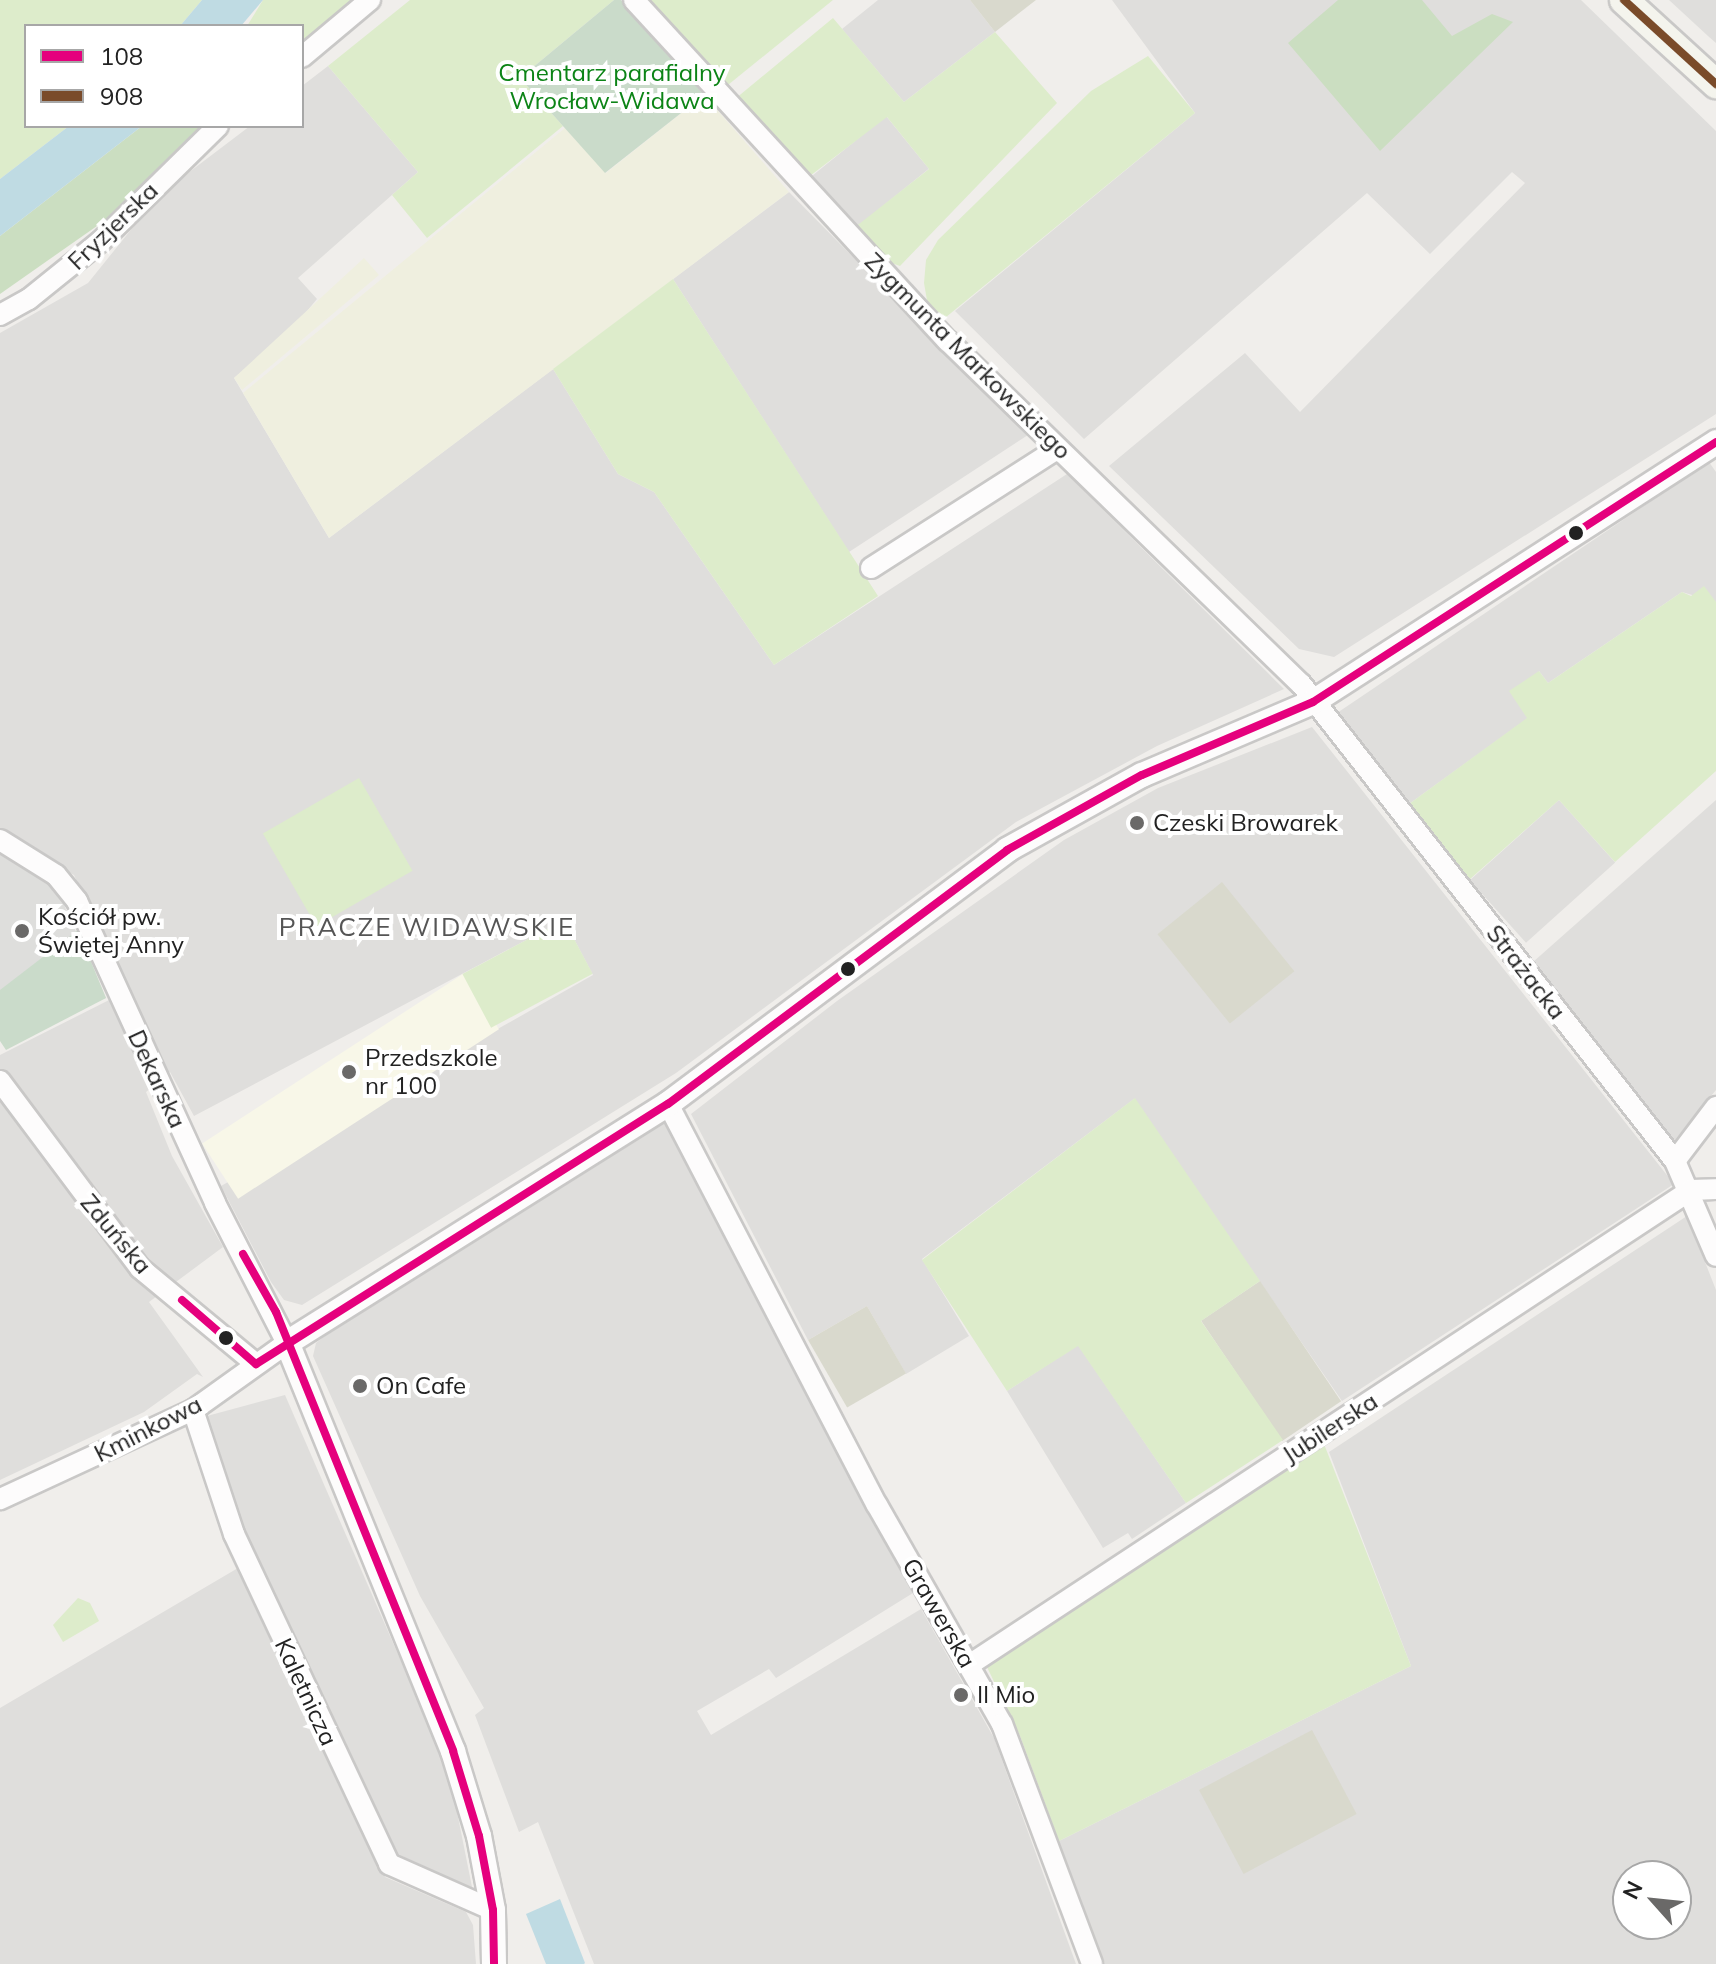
<!DOCTYPE html>
<meta charset="utf-8">
<style>
body{margin:0}
#map{position:relative;width:1716px;height:1964px;overflow:hidden;background:#f0eeeb;font-family:Mulish,sans-serif}
div>[style]{position:absolute}
.residential>*{inset:0;background:#dfdedc;transform-origin:0 0}
.education>*{inset:0;background:#f8f7e8;transform-origin:0 0}
.religious>*{inset:0;background:#dededc}
.construction>*{inset:0;background:#d9d9cd;transform-origin:0 0}
.farmland>*{inset:0;background:#efefdf}
.grass>*{inset:0;background:#ddeccb;transform-origin:0 0}
.forest>*{inset:0;background:#cbdec1}
.cemetery>*{inset:0;background:#cadbca}
.water>*{inset:0;background:#bfdbe3}
.roads{filter:drop-shadow(2px 0 #c9c8c7) drop-shadow(-2px 0 #c9c8c7) drop-shadow(0 2px #c9c8c7) drop-shadow(0 -2px #c9c8c7)}
.minor>*{height:20px;margin:-10px;padding:0 10px;transform-origin:10px;border-radius:10px;background:#fdfcfc}
.tertiary>*{height:24px;margin:-12px;padding:0 12px;transform-origin:12px;border-radius:12px;background:#fdfcfc}
.secondary>*{height:28px;margin:-14px;padding:0 14px;transform-origin:14px;border-radius:14px;background:#f4f4ed}
.bus-1>*{height:8px;margin:-4px;padding:0 4px;transform-origin:4px;border-radius:4px;background:#e5007d}
.bus-2>*{height:8px;margin:-4px;padding:0 4px;transform-origin:4px;border-radius:4px;background:#7a4b2a}
.dots>*{width:22px;height:22px;translate:-50% -50%;box-sizing:border-box;border:4px solid #fff;border-radius:50%}
span{translate:-50% -50%;white-space:nowrap;text-align:center;line-height:1.15;-webkit-text-stroke:8px #fff;paint-order:stroke}
.park-label{font-size:24px;color:#0c8416}
.street-label{font-size:24px;color:#222}
.poi-label{font-size:24px;color:#222}
.left{translate:0 -50%;text-align:left}
.neighbourhood-label{font-size:26px;color:#555;letter-spacing:2px}
.legend{position:absolute;left:24px;top:24px;width:280px;height:104px;box-sizing:border-box;background:#fff;border:2px solid #a7a7a7;margin:0;padding:10px 14px;list-style:none;font-size:24px;color:#222}
.legend li{display:flex;align-items:center;gap:16px;height:40px}
.legend b{width:40px;border:2px solid #a7a7a7}
.north{position:absolute;left:1612px;top:1860px;width:80px;height:80px;box-sizing:border-box;background:#fff;border:2px solid #a7a7a7;border-radius:50%;rotate:297deg;font-size:22px;font-weight:700;line-height:32px;text-align:center;color:#222}
.north::after{content:'';display:block;margin:auto;width:28px;height:36px;background:#6a6968;clip-path:polygon(50% 0,100% 100%,50% 72%,0 100%)}
</style>
<div id="map">
<div class="residential">
<div style="clip-path:polygon(878px 0,970px 0,995px 32px,904px 102px,842px 29px)"></div>
<div style="clip-path:polygon(1112px 0,1581px 0,1716px 131px,1716px 414px,1334px 657px,1299px 649px,1109px 466px,1245px 353px,1300px 412px,1525px 183px,1512px 172px,1430px 254px,1367px 193px,1084px 439px,955px 311px,1195px 113px)"></div>
<div style="clip-path:polygon(1669px 0,1716px 0,1716px 43px,1708px 36px)"></div>
<div style="clip-path:polygon(328px 66px,418px 172px,298px 278px,317px 299px,292px 329px,234px 378px,329px 538px,553px 369px,618px 474px,654px 492px,774px 665px,1067px 474px,1284px 689px,1157px 746px,1016px 822px,676px 1073px,302px 1305px,284px 1300px,271px 1282px,221px 1186px,593px 975px,564px 920px,194px 1116px,170px 1072px,146px 1092px,172px 1156px,223px 1247px,149px 1302px,203px 1377px,197px 1374px,144px 1412px,0 1480px,0 1055px,127px 991px,74px 875px,0 834px,0 333px,88px 283px,159px 195px,250px 126px,302px 126px,302px 86px)"></div>
<div style="left:886px;top:116px;width:68px;height:102px;rotate:51deg"></div>
<div style="clip-path:polygon(789px 192px,1028px 435px,849px 552px,673px 279px)"></div>
<div style="clip-path:polygon(1709px 462px,1716px 472px,1716px 602px,1682px 592px,1548px 683px,1539px 671px,1528px 718px,1409px 804px,1337px 713px)"></div>
<div style="clip-path:polygon(1312px 727px,1674px 1184px,1342px 1401px,1134px 1099px,922px 1259px,969px 1336px,906px 1374px,867px 1306px,808px 1340px,691px 1114px,837px 1001px,1064px 840px,1158px 788px)"></div>
<div style="left:1559px;top:800px;width:84px;height:120px;rotate:48deg"></div>
<div style="clip-path:polygon(1716px 800px,1716px 1090px,1674px 1141px,1533px 962px)"></div>
<div style="clip-path:polygon(669px 1118px,913px 1593px,776px 1678px,769px 1669px,697px 1711px,711px 1735px,921px 1609px,994px 1738px,1076px 1964px,594px 1964px,538px 1822px,519px 1832px,475px 1715px,484px 1708px,420px 1596px,313px 1356px,316px 1343px,347px 1319px)"></div>
<div style="clip-path:polygon(evenodd,1687px 1216px,1716px 1290px,1716px 1964px,1102px 1964px,1059px 1841px,1411px 1666px,1329px 1452px,1687px 1216px,1628px 1876px,1676px 1876px,1676px 1924px,1628px 1924px,1628px 1876px)"></div>
<div style="clip-path:polygon(1078px 1345px,1186px 1503px,1132px 1539px,1128px 1533px,1103px 1548px,1007px 1391px)"></div>
<div style="clip-path:polygon(285px 1395px,431px 1730px,455px 1802px,472px 1887px,436px 1876px,395px 1852px,243px 1538px,207px 1416px)"></div>
<div style="clip-path:polygon(238px 1568px,385px 1877px,466px 1912px,473px 1925px,476px 1964px,0 1964px,0 1708px)"></div>
</div>
<div class="education">
<div style="left:463px;top:974px;width:66px;height:311px;rotate:57deg"></div>
</div>
<div class="religious">
<div style="clip-path:polygon(0 849px,55px 885px,106px 998px,0 1041px)"></div>
</div>
<div class="construction">
<div style="clip-path:polygon(970px 0,1036px 0,995px 32px)"></div>
<div style="left:1222px;top:882px;width:115px;height:83px;rotate:51deg"></div>
<div style="left:1260px;top:1281px;width:145px;height:71px;rotate:56deg"></div>
<div style="left:867px;top:1306px;width:78px;height:68px;rotate:60deg"></div>
<div style="left:1312px;top:1730px;width:95px;height:128px;rotate:62deg"></div>
</div>
<div class="farmland">
<div style="clip-path:polygon(704px 95px,789px 192px,329px 538px,243px 393px,565px 128px,606px 173px)"></div>
<div style="clip-path:polygon(364px 258px,379px 275px,242px 390px,234px 378px)"></div>
</div>
<div class="grass">
<div style="clip-path:polygon(0 0,202px 0,180px 26px,26px 26px,26px 126px,69px 126px,0 179px)"></div>
<div style="clip-path:polygon(263px 0,351px 0,302px 42px,302px 26px,247px 26px)"></div>
<div style="clip-path:polygon(410px 0,614px 0,520px 78px,563px 126px,427px 238px,392px 195px,418px 172px,328px 66px)"></div>
<div style="clip-path:polygon(652px 0,833px 0,723px 89px,648px 3px)"></div>
<div style="clip-path:polygon(833px 18px,904px 102px,995px 32px,1057px 103px,900px 266px,883px 260px,854px 228px,929px 169px,887px 117px,806px 179px,735px 99px)"></div>
<div style="clip-path:polygon(1148px 56px,1195px 113px,940px 322px,929px 312px,924px 283px,926px 260px,938px 240px,1091px 91px)"></div>
<div style="clip-path:polygon(673px 279px,878px 596px,774px 665px,654px 492px,618px 474px,553px 369px)"></div>
<div style="clip-path:polygon(1704px 586px,1716px 602px,1716px 771px,1615px 862px,1559px 800px,1469px 880px,1409px 804px,1527px 718px,1509px 691px,1539px 671px,1548px 683px,1682px 592px,1691px 596px)"></div>
<div style="left:359px;top:778px;width:107px;height:111px;rotate:60deg"></div>
<div style="left:564px;top:920px;width:61px;height:115px;rotate:62deg"></div>
<div style="clip-path:polygon(1135px 1098px,1260px 1281px,1201px 1321px,1283px 1440px,1186px 1503px,1078px 1346px,1007px 1391px,922px 1260px)"></div>
<div style="clip-path:polygon(1324px 1444px,1411px 1666px,1059px 1841px,1020px 1736px,987px 1667px)"></div>
<div style="clip-path:polygon(78px 1598px,90px 1603px,99px 1621px,63px 1642px,53px 1625px)"></div>
</div>
<div class="forest">
<div style="clip-path:polygon(1338px 0,1422px 0,1452px 36px,1492px 14px,1513px 22px,1380px 151px,1288px 43px)"></div>
<div style="clip-path:polygon(142px 126px,207px 126px,114px 214px,0 294px,0 236px)"></div>
</div>
<div class="cemetery">
<div style="clip-path:polygon(614px 0,621px 0,704px 95px,605px 173px,520px 78px)"></div>
<div style="clip-path:polygon(78px 930px,106px 998px,6px 1050px,0 1041px,0 990px)"></div>
</div>
<div class="water">
<div style="clip-path:polygon(202px 0,263px 0,241px 26px,180px 26px)"></div>
<div style="clip-path:polygon(69px 126px,142px 126px,0 236px,0 179px)"></div>
<div style="clip-path:polygon(560px 1899px,585px 1963px,584px 1964px,546px 1964px,526px 1914px)"></div>
</div>
<div class="roads">
<div class="minor">
<div style="left:634px;top:0;width:464px;rotate:47.4deg"></div>
<div style="left:948px;top:341px;width:492px;rotate:44.2deg"></div>
<div style="left:1301px;top:684px;width:606px;rotate:51.9deg"></div>
<div style="left:1675px;top:1161px;width:103px;rotate:66.7deg"></div>
<div style="left:302px;top:57px;width:89px;rotate:-40deg"></div>
<div style="left:0;top:315px;width:33px;rotate:-29deg"></div>
<div style="left:29px;top:299px;width:92px;rotate:-38.9deg"></div>
<div style="left:101px;top:241px;width:164px;rotate:-44.5deg"></div>
<div style="left:871px;top:568px;width:221px;rotate:-32.6deg"></div>
<div style="left:0;top:840px;width:66px;rotate:32deg"></div>
<div style="left:56px;top:875px;width:33px;rotate:51deg"></div>
<div style="left:77px;top:901px;width:332px;rotate:65.4deg"></div>
<div style="left:215px;top:1203px;width:157px;rotate:62.8deg"></div>
<div style="left:287px;top:1343px;width:115px;rotate:144.5deg"></div>
<div style="left:193px;top:1410px;width:213px;rotate:155.2deg"></div>
<div style="left:0;top:1081px;width:234px;rotate:53.2deg"></div>
<div style="left:140px;top:1268px;width:151px;rotate:39.6deg"></div>
<div style="left:668px;top:1104px;width:452px;rotate:62.5deg"></div>
<div style="left:877px;top:1505px;width:252px;rotate:60.3deg"></div>
<div style="left:1002px;top:1724px;width:256px;rotate:69.4deg"></div>
<div style="left:1675px;top:1161px;width:68px;rotate:-52.8deg"></div>
<div style="left:193px;top:1410px;width:131px;rotate:71.7deg"></div>
<div style="left:234px;top:1534px;width:365px;rotate:64.8deg"></div>
<div style="left:389px;top:1864px;width:114px;rotate:23.9deg"></div>
<div style="left:969px;top:1665px;width:864px;rotate:-33.34deg"></div>
<div style="left:1691px;top:1190px;width:25px;rotate:-2deg"></div>
</div>
<div class="tertiary">
<div style="left:494px;top:1964px;width:54px;rotate:-91.1deg"></div>
<div style="left:493px;top:1910px;width:75px;rotate:-100.7deg"></div>
<div style="left:479px;top:1836px;width:89px;rotate:-107deg"></div>
<div style="left:453px;top:1751px;width:440px;rotate:-112.1deg"></div>
<div style="left:287px;top:1343px;width:450px;rotate:-32.1deg"></div>
<div style="left:668px;top:1104px;width:424px;rotate:-36.8deg"></div>
<div style="left:1007px;top:850px;width:154px;rotate:-29.1deg"></div>
<div style="left:1142px;top:775px;width:186px;rotate:-23.1deg"></div>
<div style="left:1313px;top:702px;width:480px;rotate:-32.8deg"></div>
</div>
<div class="secondary">
<div style="left:1624px;top:0;width:125px;rotate:42.4deg"></div>
</div>
</div>
<div class="bus-1">
<div style="left:243px;top:1254px;width:67px;rotate:60.4deg"></div>
<div style="left:276px;top:1312px;width:473px;rotate:68deg"></div>
<div style="left:453px;top:1751px;width:89px;rotate:73deg"></div>
<div style="left:479px;top:1836px;width:75px;rotate:79.3deg"></div>
<div style="left:493px;top:1910px;width:54px;rotate:88.9deg"></div>
<div style="left:182px;top:1300px;width:98px;rotate:40.9deg"></div>
<div style="left:256px;top:1364px;width:487px;rotate:-32.3deg"></div>
<div style="left:668px;top:1104px;width:424px;rotate:-36.8deg"></div>
<div style="left:1007px;top:850px;width:154px;rotate:-29.1deg"></div>
<div style="left:1142px;top:775px;width:186px;rotate:-23.1deg"></div>
<div style="left:1313px;top:702px;width:480px;rotate:-32.8deg"></div>
</div>
<div class="bus-2">
<div style="left:1624px;top:0;width:125px;rotate:42.4deg"></div>
</div>
<div class="dots">
<div style="left:1576px;top:533px;background:#222"></div>
<div style="left:1137px;top:823px;background:#6a6968"></div>
<div style="left:22px;top:931px;background:#6a6968"></div>
<div style="left:848px;top:969px;background:#222"></div>
<div style="left:349px;top:1072px;background:#6a6968"></div>
<div style="left:226px;top:1338px;background:#222"></div>
<div style="left:360px;top:1386px;background:#6a6968"></div>
<div style="left:961px;top:1695px;background:#6a6968"></div>
</div>
<div class="park-label">
<span style="left:612px;top:87px">Cmentarz parafialny<br>Wrocław-Widawa</span>
</div>
<div class="street-label">
<span style="left:113px;top:226px;rotate:-44deg">Fryzjerska</span>
<span style="left:968px;top:356px;rotate:45deg">Zygmunta Markowskiego</span>
<span style="left:1526px;top:972px;rotate:52deg">Strażacka</span>
<span style="left:157px;top:1079px;rotate:65deg">Dekarska</span>
<span style="left:116px;top:1234px;rotate:50deg">Zduńska</span>
<span style="left:1330px;top:1428px;rotate:-33deg">Jubilerska</span>
<span style="left:148px;top:1429px;rotate:-27deg">Kminkowa</span>
<span style="left:939px;top:1613px;rotate:60deg">Grawerska</span>
<span style="left:306px;top:1692px;rotate:65deg">Kaletnicza</span>
</div>
<div class="poi-label">
<span class="left" style="left:1153px;top:823px">Czeski Browarek</span>
<span class="left" style="left:38px;top:931px">Kościół pw.<br>Świętej Anny</span>
<span class="left" style="left:365px;top:1072px">Przedszkole<br>nr 100</span>
<span class="left" style="left:376px;top:1386px">On Cafe</span>
<span class="left" style="left:977px;top:1695px">Il Mio</span>
</div>
<div class="neighbourhood-label">
<span style="left:427px;top:927px">PRACZE WIDAWSKIE</span>
</div>
<ul class="legend">
<li><b style="height:10px;background:#e5007d"></b>108</li>
<li><b style="height:10px;background:#7a4b2a"></b>908</li>
</ul>
<div class="north">N</div>
</div>
